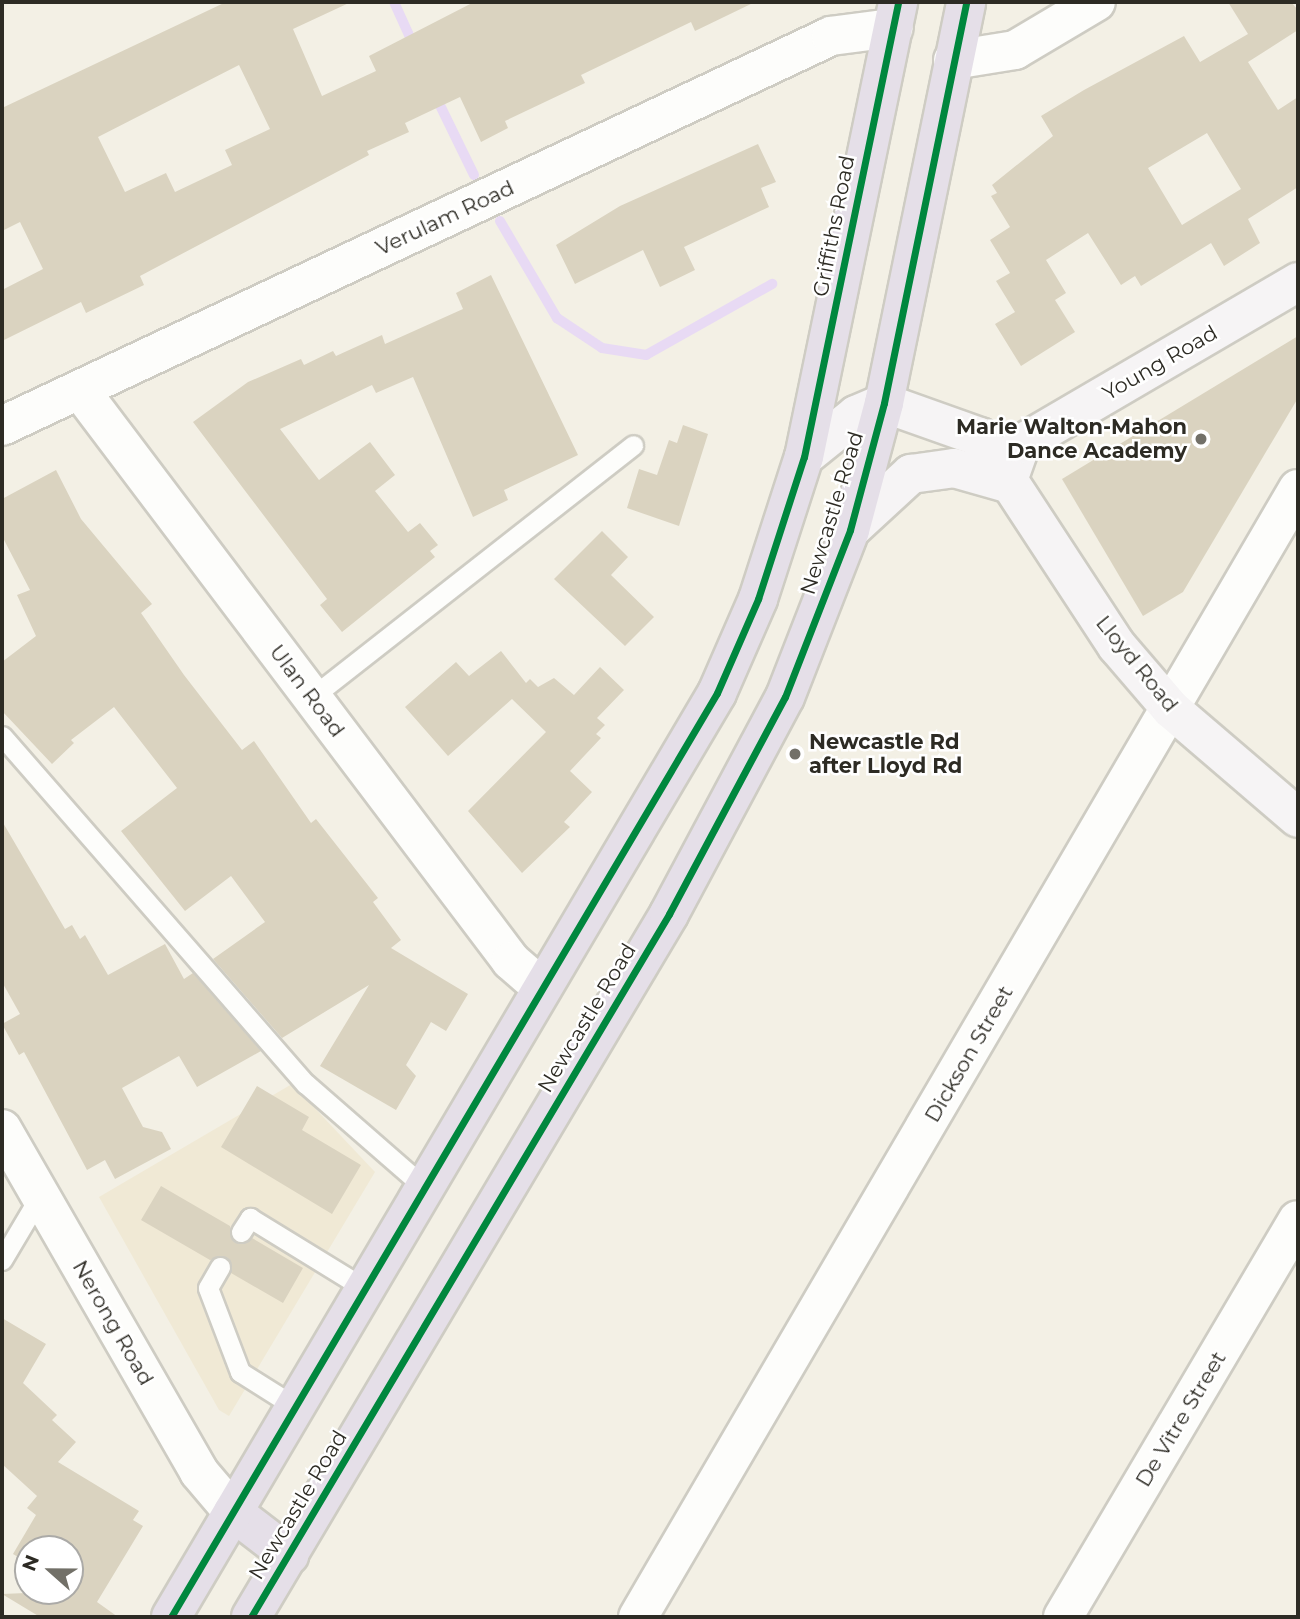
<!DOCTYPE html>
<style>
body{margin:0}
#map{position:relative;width:1300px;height:1619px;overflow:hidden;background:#f3f0e5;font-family:Montserrat,sans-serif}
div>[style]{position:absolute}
.built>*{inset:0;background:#f0e9d5}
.stream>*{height:10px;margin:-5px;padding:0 5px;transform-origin:5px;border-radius:5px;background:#e8daf4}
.building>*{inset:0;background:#dad3c0}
.roads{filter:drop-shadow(2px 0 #ceccc3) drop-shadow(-2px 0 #ceccc3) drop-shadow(0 2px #ceccc3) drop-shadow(0 -2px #ceccc3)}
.lane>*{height:19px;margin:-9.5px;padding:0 9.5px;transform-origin:9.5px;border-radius:9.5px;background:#fdfdfb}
.street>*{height:38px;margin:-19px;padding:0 19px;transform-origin:19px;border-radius:19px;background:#fdfdfb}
.secondary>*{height:38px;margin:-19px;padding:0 19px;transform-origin:19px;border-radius:19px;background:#f6f4f5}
.highway>*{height:38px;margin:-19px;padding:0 19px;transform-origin:19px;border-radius:19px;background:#e5dfe8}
.cycleway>*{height:7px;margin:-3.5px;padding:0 3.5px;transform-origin:3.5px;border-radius:3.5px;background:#00873e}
.dots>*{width:19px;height:19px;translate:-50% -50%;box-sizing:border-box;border:4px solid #fff;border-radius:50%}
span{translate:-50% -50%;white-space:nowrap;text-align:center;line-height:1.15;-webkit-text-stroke:5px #fff;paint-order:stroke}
.street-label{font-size:21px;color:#2d2b24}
.poi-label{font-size:21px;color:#2d2b24;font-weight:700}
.right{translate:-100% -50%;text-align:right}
.left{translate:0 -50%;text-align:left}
.frame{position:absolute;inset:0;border:4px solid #2d2b24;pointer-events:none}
.north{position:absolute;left:14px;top:1535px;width:70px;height:70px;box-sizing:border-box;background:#fff;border:2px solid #abaaa7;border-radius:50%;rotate:291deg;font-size:19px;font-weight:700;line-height:28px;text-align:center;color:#2d2b24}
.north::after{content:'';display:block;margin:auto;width:24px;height:32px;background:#727068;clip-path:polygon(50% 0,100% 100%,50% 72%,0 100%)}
</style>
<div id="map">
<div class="built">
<div style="clip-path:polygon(292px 1084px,375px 1172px,229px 1416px,219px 1410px,99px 1197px)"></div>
</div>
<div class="stream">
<div style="left:394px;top:2px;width:48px;rotate:65.6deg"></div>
<div style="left:435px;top:95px;width:89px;rotate:64deg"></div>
<div style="left:500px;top:221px;width:113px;rotate:59.6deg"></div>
<div style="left:557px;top:318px;width:54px;rotate:33.7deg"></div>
<div style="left:602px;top:348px;width:45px;rotate:9deg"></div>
<div style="left:646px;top:355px;width:145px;rotate:-29.4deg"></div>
</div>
<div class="building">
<div style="clip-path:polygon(evenodd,226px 2px,351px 2px,293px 29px,322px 96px,376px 71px,369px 56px,474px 2px,755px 2px,695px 31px,691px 22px,581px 75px,585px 83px,505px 121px,508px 128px,481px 142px,460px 97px,405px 123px,409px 132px,367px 151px,369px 155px,140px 276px,144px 285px,86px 313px,81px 302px,2px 341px,2px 290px,43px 269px,20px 222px,2px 231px,2px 108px,226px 2px,239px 65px,270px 129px,225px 150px,232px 165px,175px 192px,166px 173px,125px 192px,98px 137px,239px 65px)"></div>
<div style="clip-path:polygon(evenodd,1228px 2px,1291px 2px,1298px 10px,1298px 30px,1248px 62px,1278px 110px,1298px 97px,1298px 187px,1248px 219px,1260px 243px,1224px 266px,1211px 243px,1141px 286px,1135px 276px,1121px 285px,1088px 233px,1046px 260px,1066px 293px,1055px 300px,1075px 332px,1021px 366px,995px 324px,1015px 312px,996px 281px,1010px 273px,990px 240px,1010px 227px,991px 196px,997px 193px,992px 185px,1053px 136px,1041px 116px,1084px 90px,1184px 36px,1200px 62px,1248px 34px,1228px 2px,1207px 133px,1241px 189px,1182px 225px,1148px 168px,1207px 133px)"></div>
<div style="clip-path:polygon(758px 144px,776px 182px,761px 188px,769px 207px,684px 247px,695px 270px,660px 287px,643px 250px,575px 284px,556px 245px,620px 206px)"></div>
<div style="clip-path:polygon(491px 275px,578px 455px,504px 490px,508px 500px,473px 517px,413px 377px,376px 393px,372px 385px,280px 429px,319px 480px,370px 442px,395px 475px,375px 491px,408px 532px,420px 523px,438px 545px,430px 551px,435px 557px,342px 632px,320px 605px,327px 599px,193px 422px,248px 382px,301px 359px,304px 365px,333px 351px,336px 356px,382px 335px,385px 344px,463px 309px,456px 293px)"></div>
<div style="clip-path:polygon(1298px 336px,1298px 398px,1183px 592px,1143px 616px,1062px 479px)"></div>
<div style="clip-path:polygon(683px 425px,708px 434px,679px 526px,627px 508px,639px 469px,657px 475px,669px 440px,677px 443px)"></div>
<div style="clip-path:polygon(56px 470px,81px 519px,152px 604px,141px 613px,184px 675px,242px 750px,254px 741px,311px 823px,316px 819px,378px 898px,373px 902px,401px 940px,391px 948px,468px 994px,446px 1031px,431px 1022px,406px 1065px,416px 1076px,396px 1110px,320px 1066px,369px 985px,282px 1038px,213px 959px,265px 922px,231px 876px,185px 911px,121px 831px,177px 788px,114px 707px,71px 740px,74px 743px,52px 764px,2px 711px,2px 662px,36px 636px,17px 595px,30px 590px,2px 536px,2px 499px)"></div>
<div style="clip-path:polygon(602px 531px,628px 557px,611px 575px,654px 617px,625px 646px,554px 579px)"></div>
<div style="clip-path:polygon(501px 651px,526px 683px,530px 679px,538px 687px,554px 678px,574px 695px,600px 667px,624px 690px,597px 718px,605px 725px,596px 734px,601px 738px,570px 771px,592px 792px,564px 822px,570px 827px,522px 873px,468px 811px,546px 732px,512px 699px,448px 756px,405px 707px,456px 662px,469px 676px)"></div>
<div style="clip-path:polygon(2px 821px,65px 929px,72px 925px,80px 939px,85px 935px,108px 975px,165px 944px,184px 979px,193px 973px,261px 1051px,197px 1087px,179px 1056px,122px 1088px,143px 1127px,162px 1132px,171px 1149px,115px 1179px,105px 1160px,87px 1170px,24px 1052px,19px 1055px,2px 1024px,20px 1014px,2px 982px)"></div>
<div style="clip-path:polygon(257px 1086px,309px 1117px,302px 1130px,361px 1165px,332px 1214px,221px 1147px)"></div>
<div style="clip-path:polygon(161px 1186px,230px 1226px,235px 1243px,252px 1238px,303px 1268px,283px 1303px,231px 1273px,227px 1257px,210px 1260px,141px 1220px)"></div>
<div style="clip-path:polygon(2px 1318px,46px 1344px,23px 1383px,57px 1415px,52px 1420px,76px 1442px,58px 1462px,139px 1511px,133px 1520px,143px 1526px,97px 1602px,118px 1617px,40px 1617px,2px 1594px,74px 1591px,70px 1549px,28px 1549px,28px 1563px,13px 1554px,36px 1515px,27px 1508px,37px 1496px,2px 1464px)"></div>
</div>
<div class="roads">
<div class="lane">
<div style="left:312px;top:697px;width:408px;rotate:-38.1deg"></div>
<div style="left:2px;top:736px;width:462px;rotate:48.9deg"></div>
<div style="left:306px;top:1084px;width:155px;rotate:41.1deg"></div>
<div style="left:241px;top:1232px;width:17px;rotate:-57deg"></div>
<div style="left:250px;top:1218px;width:134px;rotate:31.6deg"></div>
<div style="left:2px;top:1260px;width:74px;rotate:-59.3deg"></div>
<div style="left:220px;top:1267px;width:24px;rotate:120deg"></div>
<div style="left:208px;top:1288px;width:90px;rotate:69.1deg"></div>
<div style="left:240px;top:1372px;width:64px;rotate:32.2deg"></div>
</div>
<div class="street">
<div style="left:953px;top:60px;width:63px;rotate:-9.2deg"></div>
<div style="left:1015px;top:50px;width:94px;rotate:-30.7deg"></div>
<div style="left:80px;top:390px;width:715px;rotate:52.95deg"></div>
<div style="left:511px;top:961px;width:40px;rotate:41deg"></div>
<div style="left:2px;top:426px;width:916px;rotate:-25.19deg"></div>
<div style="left:831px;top:36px;width:63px;rotate:-7.4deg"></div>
<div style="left:2px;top:1129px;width:396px;rotate:60.1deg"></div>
<div style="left:199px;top:1472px;width:52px;rotate:49.6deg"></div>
<div style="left:638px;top:1617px;width:1307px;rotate:-59.67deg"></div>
<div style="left:1063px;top:1617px;width:461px;rotate:-59.4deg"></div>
</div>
<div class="secondary">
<div style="left:804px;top:457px;width:67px;rotate:-38.9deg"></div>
<div style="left:856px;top:415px;width:30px;rotate:-23deg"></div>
<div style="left:884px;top:403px;width:102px;rotate:19.5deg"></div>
<div style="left:980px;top:437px;width:250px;rotate:56.8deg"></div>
<div style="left:1117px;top:646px;width:83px;rotate:49.4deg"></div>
<div style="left:1171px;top:709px;width:167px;rotate:40.6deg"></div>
<div style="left:1007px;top:483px;width:41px;rotate:-70.3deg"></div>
<div style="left:1021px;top:444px;width:321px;rotate:-30.3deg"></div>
<div style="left:850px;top:530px;width:83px;rotate:-42.6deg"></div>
<div style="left:911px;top:474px;width:43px;rotate:-7.9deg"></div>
<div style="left:954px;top:468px;width:55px;rotate:15.8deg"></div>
</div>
<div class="highway">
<div style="left:233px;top:1512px;width:71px;rotate:37.5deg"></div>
<div style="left:171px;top:1617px;width:1073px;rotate:-59.42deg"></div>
<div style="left:717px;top:693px;width:103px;rotate:-66.4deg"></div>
<div style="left:758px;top:599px;width:149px;rotate:-72.1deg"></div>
<div style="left:804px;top:457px;width:465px;rotate:-78.3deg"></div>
<div style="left:251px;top:1617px;width:818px;rotate:-59.26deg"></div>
<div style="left:669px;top:914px;width:246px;rotate:-61.9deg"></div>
<div style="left:785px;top:697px;width:179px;rotate:-68.7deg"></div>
<div style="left:850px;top:530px;width:131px;rotate:-75deg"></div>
<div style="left:884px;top:403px;width:409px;rotate:-78.4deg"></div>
</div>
</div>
<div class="cycleway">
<div style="left:171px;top:1617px;width:1073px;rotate:-59.42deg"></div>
<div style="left:717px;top:693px;width:103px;rotate:-66.4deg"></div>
<div style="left:758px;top:599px;width:149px;rotate:-72.1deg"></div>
<div style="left:804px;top:457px;width:465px;rotate:-78.3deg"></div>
<div style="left:251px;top:1617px;width:818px;rotate:-59.26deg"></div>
<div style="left:669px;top:914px;width:246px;rotate:-61.9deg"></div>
<div style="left:785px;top:697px;width:179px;rotate:-68.7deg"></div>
<div style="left:850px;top:530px;width:131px;rotate:-75deg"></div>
<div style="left:884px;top:403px;width:409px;rotate:-78.4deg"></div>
</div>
<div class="dots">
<div style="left:1201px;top:439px;background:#727068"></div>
<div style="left:795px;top:754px;background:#727068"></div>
</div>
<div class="street-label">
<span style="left:445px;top:218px;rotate:-25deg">Verulam Road</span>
<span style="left:834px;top:226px;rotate:-79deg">Griffiths Road</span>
<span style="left:1160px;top:363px;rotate:-30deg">Young Road</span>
<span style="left:832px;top:513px;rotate:-73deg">Newcastle Road</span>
<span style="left:1137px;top:664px;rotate:51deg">Lloyd Road</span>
<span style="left:307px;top:691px;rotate:53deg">Ulan Road</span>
<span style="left:587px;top:1018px;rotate:-59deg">Newcastle Road</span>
<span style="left:969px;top:1054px;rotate:-60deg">Dickson Street</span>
<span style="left:113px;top:1323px;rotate:60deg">Nerong Road</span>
<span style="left:1181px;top:1419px;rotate:-59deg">De Vitre Street</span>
<span style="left:298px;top:1505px;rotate:-59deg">Newcastle Road</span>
</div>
<div class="poi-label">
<span class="right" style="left:1187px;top:439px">Marie Walton-Mahon<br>Dance Academy</span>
<span class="left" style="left:809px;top:754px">Newcastle Rd<br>after Lloyd Rd</span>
</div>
<div class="frame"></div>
<div class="north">N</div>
</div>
